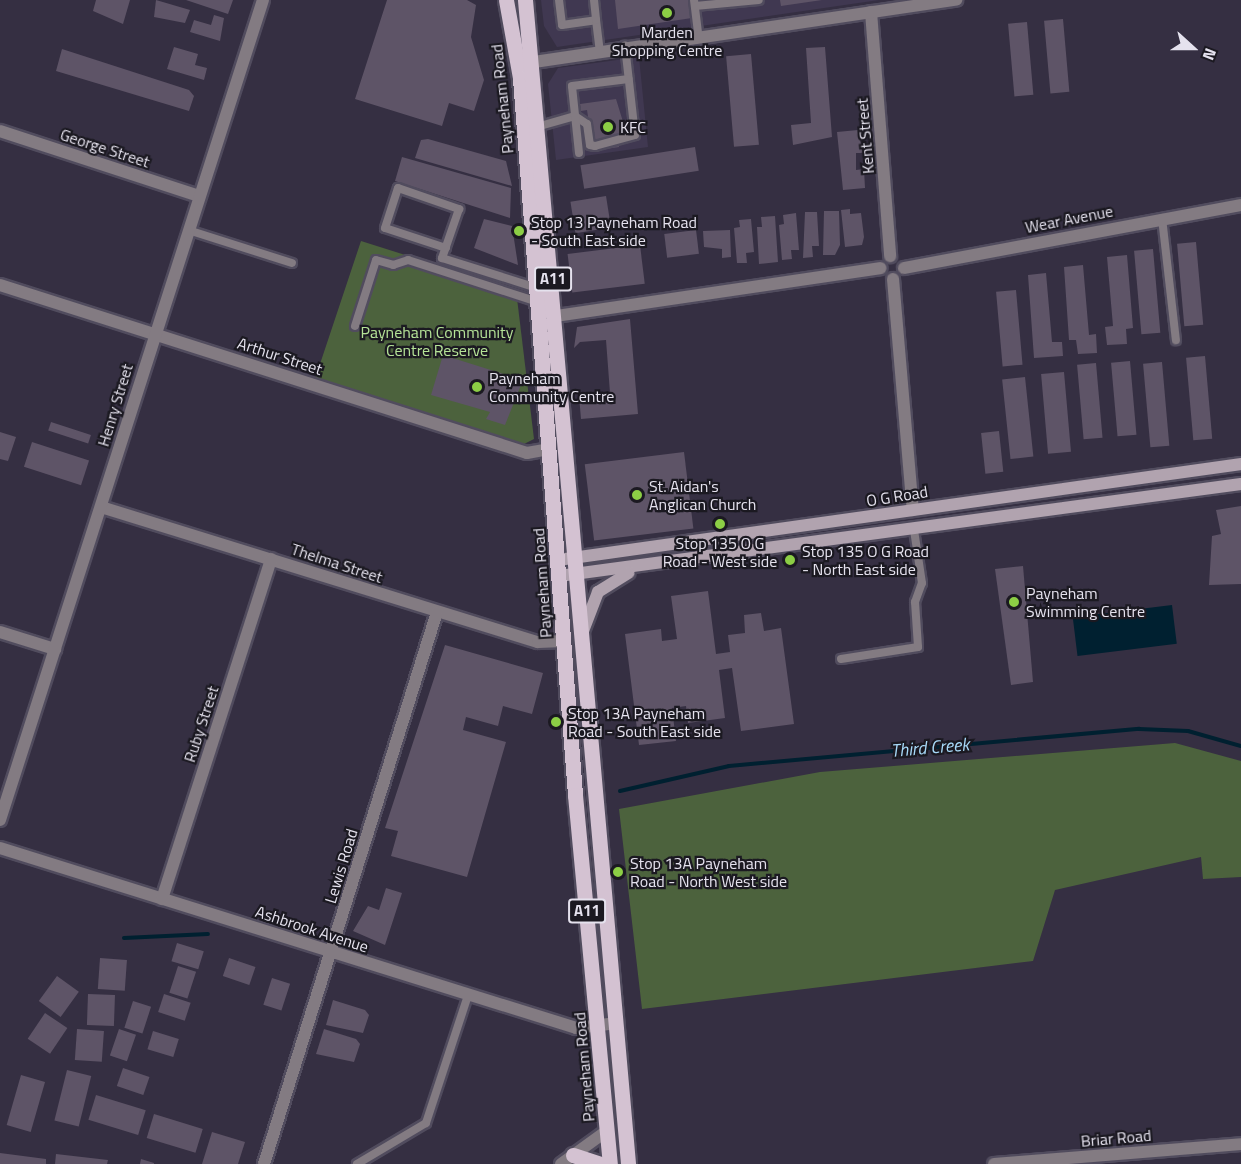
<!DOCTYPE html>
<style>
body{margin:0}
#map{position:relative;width:1241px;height:1164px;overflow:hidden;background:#352f42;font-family:"Titillium Web",sans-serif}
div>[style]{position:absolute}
.built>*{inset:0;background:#403851}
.green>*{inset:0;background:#4c623d}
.water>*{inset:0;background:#002030;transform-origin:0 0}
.stream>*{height:4px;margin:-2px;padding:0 2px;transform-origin:2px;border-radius:2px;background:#002030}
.building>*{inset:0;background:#5e5467;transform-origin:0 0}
.roads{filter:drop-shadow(2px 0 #514c5e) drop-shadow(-2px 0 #514c5e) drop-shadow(0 2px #514c5e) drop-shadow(0 -2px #514c5e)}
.service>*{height:8px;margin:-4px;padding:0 4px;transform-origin:4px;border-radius:4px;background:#837b82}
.minor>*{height:12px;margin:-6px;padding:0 6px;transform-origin:6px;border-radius:6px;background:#837b82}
.tertiary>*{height:12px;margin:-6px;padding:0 6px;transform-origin:6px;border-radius:6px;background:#837b82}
.secondary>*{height:12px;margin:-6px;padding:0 6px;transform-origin:6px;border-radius:6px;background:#b1a3af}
.primary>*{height:15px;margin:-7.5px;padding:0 7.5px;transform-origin:7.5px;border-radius:7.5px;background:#d4c2d2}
.dots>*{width:16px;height:16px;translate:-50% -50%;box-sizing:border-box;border:3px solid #1b1921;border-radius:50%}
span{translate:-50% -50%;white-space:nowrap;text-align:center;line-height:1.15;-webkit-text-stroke:4.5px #1b1921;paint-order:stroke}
.shield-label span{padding:2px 4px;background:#1b1921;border:2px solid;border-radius:4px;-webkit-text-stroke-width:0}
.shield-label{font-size:15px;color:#e5e2ee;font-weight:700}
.poi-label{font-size:16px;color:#e5e2ee}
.left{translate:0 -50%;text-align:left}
.street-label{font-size:16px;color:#e5e2ee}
.park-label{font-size:16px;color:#b5e397}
.water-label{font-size:18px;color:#a7d9f8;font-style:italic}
.north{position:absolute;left:1163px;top:18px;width:60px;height:60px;-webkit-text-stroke:4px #1b1921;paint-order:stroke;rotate:111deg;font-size:16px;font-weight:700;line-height:24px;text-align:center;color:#e5e2ee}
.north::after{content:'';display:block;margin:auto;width:21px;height:27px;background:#e5e2ee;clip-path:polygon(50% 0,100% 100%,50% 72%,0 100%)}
</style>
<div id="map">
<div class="built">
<div style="clip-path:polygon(541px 0,879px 0,557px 47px,544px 26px)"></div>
<div style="clip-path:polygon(639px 57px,648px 147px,556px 160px,548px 84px,558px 68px)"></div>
</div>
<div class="green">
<div style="clip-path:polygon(361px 241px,516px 290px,534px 439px,524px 444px,315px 379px)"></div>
<div style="clip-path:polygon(1175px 743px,1241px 761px,1241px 877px,1203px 879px,1201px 857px,1055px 890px,1033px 961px,642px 1009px,619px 809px,820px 772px)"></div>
</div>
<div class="water">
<div style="left:1172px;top:605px;width:39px;height:100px;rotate:83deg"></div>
</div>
<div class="stream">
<div style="left:620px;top:791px;width:112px;rotate:-12.9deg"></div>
<div style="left:729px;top:766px;width:412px;rotate:-5.2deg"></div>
<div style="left:1139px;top:729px;width:49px;rotate:2.3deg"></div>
<div style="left:1188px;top:731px;width:55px;rotate:15.8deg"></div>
<div style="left:124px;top:938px;width:84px;rotate:-2.7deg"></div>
</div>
<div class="building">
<div style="clip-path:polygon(96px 0,130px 0,123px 24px,93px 11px)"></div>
<div style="clip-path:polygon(156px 0,190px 10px,185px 23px,154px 17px)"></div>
<div style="clip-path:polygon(186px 0,233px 0,228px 14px)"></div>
<div style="clip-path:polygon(387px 0,467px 0,476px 5px,471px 37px,484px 80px,474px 111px,449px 103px,442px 126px,355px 99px)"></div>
<div style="clip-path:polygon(615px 0,689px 0,692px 18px,618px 29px)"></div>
<div style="clip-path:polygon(780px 0,822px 0,781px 6px)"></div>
<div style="clip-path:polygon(214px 15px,224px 18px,220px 41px,190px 32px,194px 20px,211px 25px)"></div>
<div style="left:1063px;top:19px;width:73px;height:19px;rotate:85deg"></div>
<div style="left:1027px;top:22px;width:73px;height:19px;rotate:85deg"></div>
<div style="clip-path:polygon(174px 47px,198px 54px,195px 65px,207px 68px,204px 80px,167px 69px)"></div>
<div style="clip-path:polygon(825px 47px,832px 137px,793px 145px,791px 125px,811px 123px,806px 48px)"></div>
<div style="clip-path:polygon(62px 49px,189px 90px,194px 96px,189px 111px,56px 71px)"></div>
<div style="left:751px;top:54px;width:91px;height:25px;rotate:85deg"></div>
<div style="clip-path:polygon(616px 99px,628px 138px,618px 139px,619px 147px,599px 150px,598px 141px,592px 142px,587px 110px,581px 111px,580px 104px)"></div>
<div style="clip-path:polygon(858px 130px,863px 153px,856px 153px,856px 170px,864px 169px,865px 188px,843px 190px,837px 132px)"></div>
<div style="clip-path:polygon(428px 139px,506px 161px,512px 186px,415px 158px,421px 140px)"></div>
<div style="left:695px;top:147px;width:24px;height:116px;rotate:81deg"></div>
<div style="clip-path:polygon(402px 157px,511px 188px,510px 218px,395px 181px)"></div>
<div style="left:606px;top:196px;width:32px;height:36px;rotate:81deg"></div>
<div style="clip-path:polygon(850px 209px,850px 214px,861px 213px,864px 237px,862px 245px,845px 247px,841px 210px)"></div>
<div style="clip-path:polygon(824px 211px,839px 211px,840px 245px,835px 255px,823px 255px)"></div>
<div style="clip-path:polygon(805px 212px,817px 212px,819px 246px,812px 246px,813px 257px,803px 258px)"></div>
<div style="clip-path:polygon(796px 213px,799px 250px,791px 250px,792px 259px,782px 260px,779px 225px,784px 224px,783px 215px)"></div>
<div style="clip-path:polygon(775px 216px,778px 262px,759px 264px,757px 227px,762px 227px,761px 217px)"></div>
<div style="clip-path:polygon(484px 219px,512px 226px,518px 265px,474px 248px)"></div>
<div style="clip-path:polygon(751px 219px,754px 252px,746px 253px,747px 263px,737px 263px,734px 228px,740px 227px,739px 220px)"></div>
<div style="left:696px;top:230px;width:24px;height:32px;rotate:83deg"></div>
<div style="clip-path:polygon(730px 230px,731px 257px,722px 258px,722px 249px,704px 247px,703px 231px)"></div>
<div style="left:1196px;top:242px;width:83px;height:19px;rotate:85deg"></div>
<div style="left:640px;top:245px;width:39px;height:73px;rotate:83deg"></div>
<div style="left:1153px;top:249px;width:84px;height:19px;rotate:85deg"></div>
<div style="clip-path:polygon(1127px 255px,1133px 328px,1126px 329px,1127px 344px,1107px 345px,1105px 327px,1113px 326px,1107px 257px)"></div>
<div style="clip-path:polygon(1083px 265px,1089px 335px,1096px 334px,1097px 353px,1078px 354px,1076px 340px,1069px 340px,1064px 267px)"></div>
<div style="clip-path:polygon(1046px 273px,1052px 342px,1062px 342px,1063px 356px,1034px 358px,1028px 275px)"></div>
<div style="left:1016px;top:290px;width:75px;height:20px;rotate:85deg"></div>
<div style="clip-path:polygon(630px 319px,638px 414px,581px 419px,579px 396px,610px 393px,606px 340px,580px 342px,574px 348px,577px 327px)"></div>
<div style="clip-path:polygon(443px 355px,523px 380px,505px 425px,486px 419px,490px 412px,431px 395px)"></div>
<div style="left:1205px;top:356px;width:83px;height:19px;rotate:85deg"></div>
<div style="left:1130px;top:361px;width:74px;height:19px;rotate:85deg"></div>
<div style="left:1162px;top:362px;width:84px;height:19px;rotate:85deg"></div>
<div style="left:1096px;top:363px;width:75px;height:19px;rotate:85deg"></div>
<div style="left:1064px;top:372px;width:80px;height:23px;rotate:85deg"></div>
<div style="left:1025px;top:377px;width:80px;height:23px;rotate:84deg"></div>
<div style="left:51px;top:422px;width:42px;height:9px;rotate:18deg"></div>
<div style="left:999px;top:431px;width:41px;height:18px;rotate:84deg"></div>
<div style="clip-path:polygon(0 432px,16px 437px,8px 461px,0 459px)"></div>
<div style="left:32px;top:442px;width:60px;height:26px;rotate:18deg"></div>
<div style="left:684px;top:452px;width:77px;height:100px;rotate:83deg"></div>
<div style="clip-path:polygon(1241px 506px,1241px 584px,1209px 585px,1212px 536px,1221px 534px,1216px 510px)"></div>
<div style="clip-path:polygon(1023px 566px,1033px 682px,1011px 685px,995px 569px)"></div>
<div style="clip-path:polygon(708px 591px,716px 654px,730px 652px,728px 635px,745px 633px,744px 615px,761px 613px,764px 631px,781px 628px,794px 724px,741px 731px,732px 668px,719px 670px,725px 718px,688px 723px,686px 706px,672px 708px,676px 741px,639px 745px,625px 634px,661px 629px,662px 641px,677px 639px,671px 596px)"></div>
<div style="clip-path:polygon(445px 645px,543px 673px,532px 714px,503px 706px,498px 726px,466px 717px,463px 730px,506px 742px,467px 877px,391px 856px,398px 831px,385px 828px)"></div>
<div style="clip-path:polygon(386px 888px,402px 893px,385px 945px,353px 931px,368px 906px,379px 910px)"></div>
<div style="left:177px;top:943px;width:28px;height:19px;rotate:17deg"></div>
<div style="left:100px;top:958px;width:27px;height:31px;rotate:4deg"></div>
<div style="left:229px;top:958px;width:28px;height:19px;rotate:19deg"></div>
<div style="left:178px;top:966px;width:19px;height:28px;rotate:18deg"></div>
<div style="left:57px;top:976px;width:27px;height:31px;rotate:36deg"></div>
<div style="left:272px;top:978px;width:19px;height:28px;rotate:18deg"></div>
<div style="left:88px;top:994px;width:27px;height:31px;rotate:2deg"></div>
<div style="left:164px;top:994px;width:28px;height:19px;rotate:18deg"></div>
<div style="clip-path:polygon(333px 1000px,365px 1010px,369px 1015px,363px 1033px,326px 1025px)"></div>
<div style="left:133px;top:1001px;width:19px;height:28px;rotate:18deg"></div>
<div style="left:45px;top:1013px;width:27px;height:31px;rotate:34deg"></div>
<div style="left:77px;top:1029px;width:27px;height:31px;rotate:4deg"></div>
<div style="left:119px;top:1029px;width:18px;height:28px;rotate:19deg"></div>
<div style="clip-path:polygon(324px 1029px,356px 1039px,360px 1044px,354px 1062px,316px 1054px)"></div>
<div style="left:153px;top:1031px;width:27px;height:19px;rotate:17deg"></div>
<div style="left:123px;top:1068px;width:28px;height:19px;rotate:19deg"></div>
<div style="left:67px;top:1070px;width:25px;height:52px;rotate:14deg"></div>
<div style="left:21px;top:1075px;width:25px;height:52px;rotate:16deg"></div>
<div style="left:96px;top:1095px;width:52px;height:26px;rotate:17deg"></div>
<div style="left:154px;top:1114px;width:51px;height:25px;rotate:17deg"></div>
<div style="clip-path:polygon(212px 1132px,245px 1142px,238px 1164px,202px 1164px)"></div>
<div style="clip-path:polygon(0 1153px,46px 1159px,46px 1164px,0 1164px)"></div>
<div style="clip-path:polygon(56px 1154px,108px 1160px,107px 1164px,55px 1164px)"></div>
<div style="clip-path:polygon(141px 1159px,154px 1163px,154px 1164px,140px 1164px)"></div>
</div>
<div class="roads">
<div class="service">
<div style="left:559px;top:0;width:25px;rotate:83deg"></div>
<div style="left:562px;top:25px;width:34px;rotate:-8deg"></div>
<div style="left:596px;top:20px;width:31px;rotate:83deg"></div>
<div style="left:594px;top:0;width:20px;rotate:84deg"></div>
<div style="left:694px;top:0;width:35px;rotate:83deg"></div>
<div style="left:695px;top:6px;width:64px;rotate:-5.4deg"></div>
<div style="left:540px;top:126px;width:36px;rotate:-16deg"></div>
<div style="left:575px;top:116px;width:14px;rotate:34deg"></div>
<div style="left:587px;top:124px;width:21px;rotate:82deg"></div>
<div style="left:590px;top:145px;width:5px;rotate:11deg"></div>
<div style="left:595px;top:146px;width:41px;rotate:-15.4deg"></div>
<div style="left:635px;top:135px;width:90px;rotate:-96.4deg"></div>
<div style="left:579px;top:153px;width:67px;rotate:-96deg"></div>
<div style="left:572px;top:86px;width:57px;rotate:-7deg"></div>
<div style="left:1162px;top:218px;width:123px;rotate:83.5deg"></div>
<div style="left:188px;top:230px;width:109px;rotate:17.6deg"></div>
<div style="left:446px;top:248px;width:64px;rotate:-161.8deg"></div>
<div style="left:385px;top:228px;width:42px;rotate:-72deg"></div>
<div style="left:398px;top:188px;width:65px;rotate:19deg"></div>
<div style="left:459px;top:209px;width:52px;rotate:109.1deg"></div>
<div style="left:442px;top:258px;width:100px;rotate:17.5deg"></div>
<div style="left:355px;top:326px;width:69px;rotate:-72.3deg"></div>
<div style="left:376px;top:260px;width:18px;rotate:16deg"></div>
<div style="left:393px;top:265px;width:16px;rotate:-18deg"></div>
<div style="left:408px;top:260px;width:137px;rotate:17.9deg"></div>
<div style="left:841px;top:659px;width:78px;rotate:-8.9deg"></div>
<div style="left:918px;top:647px;width:45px;rotate:-93.8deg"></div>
<div style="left:915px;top:602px;width:20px;rotate:-70deg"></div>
<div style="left:922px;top:583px;width:54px;rotate:-98.6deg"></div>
<div style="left:357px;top:1164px;width:80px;rotate:-30.7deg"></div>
<div style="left:426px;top:1123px;width:135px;rotate:-71.8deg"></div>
</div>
<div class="minor">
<div style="left:871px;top:12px;width:245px;rotate:85.5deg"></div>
<div style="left:534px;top:62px;width:427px;rotate:-8.4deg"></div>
<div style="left:0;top:131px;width:209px;rotate:18.1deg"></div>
<div style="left:904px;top:268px;width:343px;rotate:-10.6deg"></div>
<div style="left:893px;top:279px;width:232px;rotate:85.1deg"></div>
<div style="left:0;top:285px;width:553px;rotate:17.68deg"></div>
<div style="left:527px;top:453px;width:22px;rotate:-10deg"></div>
<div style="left:556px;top:316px;width:328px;rotate:-8.4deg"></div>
<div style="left:101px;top:507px;width:457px;rotate:17.2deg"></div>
<div style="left:538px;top:642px;width:26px;rotate:-2deg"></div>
<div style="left:0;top:632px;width:58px;rotate:17.2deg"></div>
<div style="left:0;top:820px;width:861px;rotate:-72.22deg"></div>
<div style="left:0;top:848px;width:603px;rotate:17.35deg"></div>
<div style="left:576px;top:1028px;width:39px;rotate:-7deg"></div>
<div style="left:162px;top:899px;width:357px;rotate:-72.2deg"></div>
<div style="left:264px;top:1164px;width:578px;rotate:-72.6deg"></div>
<div style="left:994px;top:1164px;width:248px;rotate:-4.6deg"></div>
</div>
<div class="tertiary">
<div style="left:561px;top:1164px;width:58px;rotate:-35.9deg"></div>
</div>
<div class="secondary">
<div style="left:558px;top:560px;width:690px;rotate:-8deg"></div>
<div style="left:559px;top:576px;width:688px;rotate:-7.68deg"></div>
<div style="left:583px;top:631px;width:42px;rotate:-69deg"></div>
<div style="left:598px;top:592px;width:36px;rotate:-32deg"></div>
</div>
<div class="primary">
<div style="left:506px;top:0;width:79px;rotate:79.8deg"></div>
<div style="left:520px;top:78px;width:719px;rotate:85.61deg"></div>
<div style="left:575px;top:795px;width:371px;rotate:84.6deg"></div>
<div style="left:525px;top:0;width:1169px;rotate:84.94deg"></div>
<div style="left:573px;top:1155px;width:28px;rotate:18deg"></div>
</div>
</div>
<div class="dots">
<div style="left:667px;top:13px;background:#8cce45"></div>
<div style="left:608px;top:127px;background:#8cce45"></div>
<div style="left:519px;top:231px;background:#8cce45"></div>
<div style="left:477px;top:387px;background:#8cce45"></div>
<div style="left:637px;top:495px;background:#8cce45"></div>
<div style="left:720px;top:524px;background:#8cce45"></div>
<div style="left:790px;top:560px;background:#8cce45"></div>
<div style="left:1014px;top:602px;background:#8cce45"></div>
<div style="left:556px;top:722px;background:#8cce45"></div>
<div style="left:618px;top:872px;background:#8cce45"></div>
</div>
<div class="shield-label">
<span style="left:553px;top:279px">A11</span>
<span style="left:587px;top:911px">A11</span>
</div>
<div class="poi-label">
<span style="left:667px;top:41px">Marden<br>Shopping Centre</span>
<span class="left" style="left:620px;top:127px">KFC</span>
<span class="left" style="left:531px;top:231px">Stop 13 Payneham Road<br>- South East side</span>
<span class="left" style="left:489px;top:387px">Payneham<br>Community Centre</span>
<span class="left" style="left:649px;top:495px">St. Aidan's<br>Anglican Church</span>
<span style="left:720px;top:552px">Stop 135 O G<br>Road - West side</span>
<span class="left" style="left:802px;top:560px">Stop 135 O G Road<br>- North East side</span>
<span class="left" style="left:1026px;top:602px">Payneham<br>Swimming Centre</span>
<span class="left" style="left:568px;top:722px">Stop 13A Payneham<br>Road - South East side</span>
<span class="left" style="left:630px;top:872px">Stop 13A Payneham<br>Road - North West side</span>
</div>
<div class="street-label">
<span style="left:502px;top:99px;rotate:-96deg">Payneham Road</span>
<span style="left:865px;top:136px;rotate:-95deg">Kent Street</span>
<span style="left:105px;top:148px;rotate:18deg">George Street</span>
<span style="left:1069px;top:219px;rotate:-11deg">Wear Avenue</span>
<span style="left:280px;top:356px;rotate:18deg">Arthur Street</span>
<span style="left:115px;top:405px;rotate:-73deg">Henry Street</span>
<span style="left:897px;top:496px;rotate:-9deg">O G Road</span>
<span style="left:337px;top:563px;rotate:18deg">Thelma Street</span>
<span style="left:542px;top:583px;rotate:-94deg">Payneham Road</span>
<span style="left:201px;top:724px;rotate:-72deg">Ruby Street</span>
<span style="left:341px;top:866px;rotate:-73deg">Lewis Road</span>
<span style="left:312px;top:929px;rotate:18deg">Ashbrook Avenue</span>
<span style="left:584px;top:1067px;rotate:-95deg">Payneham Road</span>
<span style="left:1116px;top:1138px;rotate:-5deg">Briar Road</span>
</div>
<div class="park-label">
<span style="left:437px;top:341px">Payneham Community<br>Centre Reserve</span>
</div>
<div class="water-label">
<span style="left:930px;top:748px;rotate:-5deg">Third Creek</span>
</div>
<div class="north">N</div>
</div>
